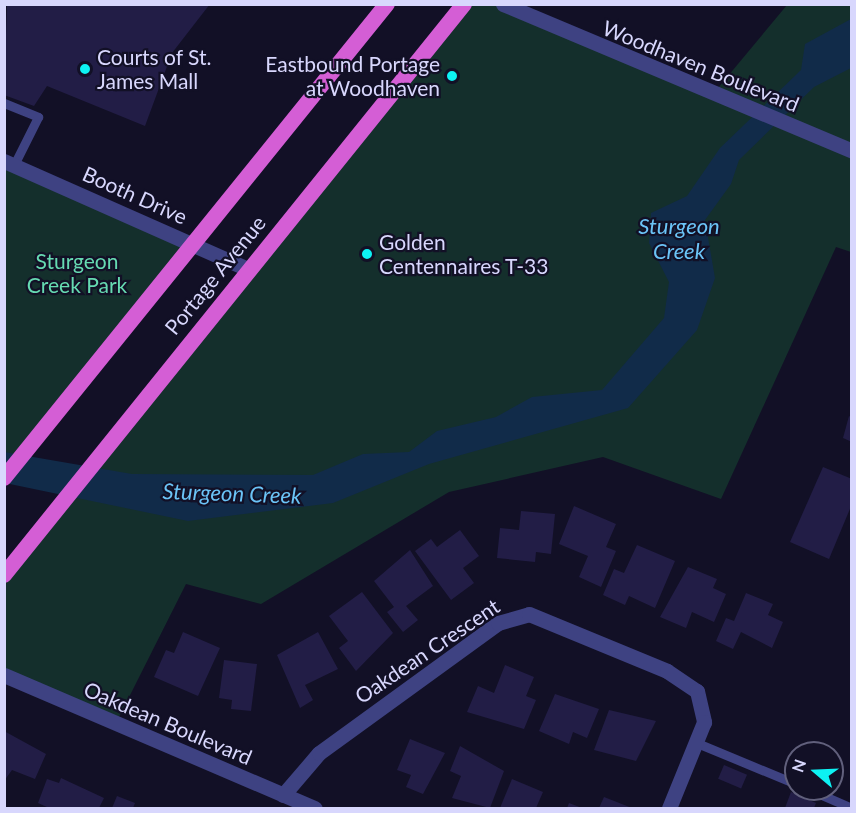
<!DOCTYPE html>
<style>
body{margin:0}
#map{position:relative;width:856px;height:813px;overflow:hidden;background:#121026;font-family:Lato,sans-serif}
div>[style]{position:absolute}
.green>*{inset:0;background:#142f2c}
.water>*{inset:0;background:#112b49}
.building>*{inset:0;background:#221d46;transform-origin:0 0}
.service>*{height:9px;margin:-4.5px;padding:0 4.5px;transform-origin:4.5px;border-radius:4.5px;background:#3e4282}
.minor>*{height:15px;margin:-7.5px;padding:0 7.5px;transform-origin:7.5px;border-radius:7.5px;background:#3e4282}
.trunk>*{height:16px;margin:-8px;padding:0 8px;transform-origin:8px;border-radius:8px;background:#d45ed5}
.dots>*{width:16px;height:16px;translate:-50% -50%;box-sizing:border-box;border:3px solid #121026;border-radius:50%}
span{translate:-50% -50%;white-space:nowrap;text-align:center;line-height:1.15;-webkit-text-stroke:4.5px #121026;paint-order:stroke}
.poi-label{font-size:21px;color:#d8d7fd}
.left{translate:0 -50%;text-align:left}
.right{translate:-100% -50%;text-align:right}
.street-label{font-size:21px;color:#d8d7fd}
.park-label{font-size:21px;color:#66dab2}
.water-label{font-size:22px;color:#6bc4f7;font-style:italic}
.frame{position:absolute;inset:0;border:6px solid #d8d7fd;pointer-events:none}
.north{position:absolute;left:784px;top:741px;width:60px;height:60px;box-sizing:border-box;background:#121026;border:2px solid #61607c;border-radius:50%;rotate:289deg;font-size:16px;font-weight:700;line-height:24px;text-align:center;color:#d8d7fd}
.north::after{content:'';display:block;margin:auto;width:21px;height:27px;background:#0df2f3;clip-path:polygon(50% 0,100% 100%,50% 72%,0 100%)}
</style>
<div id="map">
<div class="green">
<div style="clip-path:polygon(464px 5px,503px 5px,713px 94px,787px 5px,851px 5px,851px 252px,836px 247px,721px 499px,603px 457px,449px 492px,261px 604px,186px 584px,116px 723px,5px 675px,5px 575px)"></div>
<div style="clip-path:polygon(5px 161px,195px 244px,5px 478px)"></div>
</div>
<div class="water">
<div style="clip-path:polygon(851px 19px,851px 68px,814px 87px,739px 160px,731px 184px,705px 220px,715px 278px,697px 330px,628px 408px,429px 464px,333px 503px,188px 521px,5px 483px,4px 452px,132px 474px,313px 475px,363px 454px,409px 452px,437px 431px,496px 417px,532px 397px,602px 390px,664px 318px,669px 282px,649px 243px,651px 213px,687px 196px,720px 148px,801px 70px,805px 44px)"></div>
</div>
<div class="building">
<div style="clip-path:polygon(7px 4px,210px 4px,172px 53px,145px 126px,47px 86px,34px 106px,4px 95px)"></div>
<div style="clip-path:polygon(849px 416px,852px 418px,852px 442px,843px 438px)"></div>
<div style="clip-path:polygon(823px 467px,852px 479px,852px 504px,829px 559px,790px 542px)"></div>
<div style="clip-path:polygon(574px 506px,616px 524px,606px 547px,616px 551px,601px 587px,579px 577px,588px 556px,559px 544px)"></div>
<div style="clip-path:polygon(521px 511px,555px 514px,551px 554px,536px 552px,535px 562px,497px 558px,500px 528px,519px 530px)"></div>
<div style="clip-path:polygon(460px 530px,479px 556px,463px 568px,474px 583px,451px 600px,415px 551px,431px 539px,437px 547px)"></div>
<div style="clip-path:polygon(637px 545px,675px 561px,655px 608px,629px 596px,625px 605px,603px 595px,614px 569px,624px 573px)"></div>
<div style="clip-path:polygon(410px 550px,433px 586px,406px 606px,418px 620px,403px 632px,387px 612px,394px 607px,374px 581px)"></div>
<div style="clip-path:polygon(688px 567px,717px 579px,713px 588px,726px 594px,714px 622px,692px 612px,686px 628px,660px 617px)"></div>
<div style="clip-path:polygon(362px 592px,393px 633px,356px 671px,339px 648px,348px 641px,329px 616px)"></div>
<div style="clip-path:polygon(746px 593px,773px 604px,768px 615px,783px 622px,772px 648px,741px 632px,733px 649px,716px 641px,726px 618px,734px 621px)"></div>
<div style="clip-path:polygon(183px 632px,220px 648px,198px 696px,154px 677px,166px 650px,174px 653px)"></div>
<div style="clip-path:polygon(318px 632px,338px 669px,305px 685px,313px 700px,300px 708px,277px 655px)"></div>
<div style="clip-path:polygon(224px 660px,257px 664px,251px 711px,231px 709px,232px 700px,219px 698px)"></div>
<div style="clip-path:polygon(505px 665px,534px 677px,526px 696px,536px 700px,524px 729px,467px 712px,478px 686px,494px 693px)"></div>
<div style="clip-path:polygon(555px 694px,599px 709px,587px 738px,573px 732px,569px 744px,539px 731px)"></div>
<div style="clip-path:polygon(609px 710px,656px 721px,636px 761px,594px 750px)"></div>
<div style="clip-path:polygon(4px 731px,46px 754px,35px 779px,12px 770px,4px 781px)"></div>
<div style="clip-path:polygon(410px 739px,445px 753px,423px 794px,406px 787px,411px 775px,397px 770px)"></div>
<div style="clip-path:polygon(460px 746px,504px 771px,490px 808px,452px 798px,461px 776px,450px 771px)"></div>
<div style="left:724px;top:765px;width:25px;height:15px;rotate:23deg"></div>
<div style="clip-path:polygon(61px 778px,104px 798px,99px 808px,49px 808px,38px 803px,47px 779px,59px 783px)"></div>
<div style="clip-path:polygon(512px 779px,543px 792px,536px 808px,500px 808px)"></div>
<div style="clip-path:polygon(791px 792px,816px 803px,814px 808px,785px 808px)"></div>
<div style="clip-path:polygon(117px 796px,135px 803px,133px 808px,112px 808px)"></div>
<div style="clip-path:polygon(604px 797px,632px 808px,599px 808px)"></div>
<div style="clip-path:polygon(569px 803px,582px 808px,567px 808px)"></div>
</div>
<div class="service">
<div style="left:4px;top:103px;width:37px;rotate:22deg"></div>
<div style="left:38px;top:117px;width:54px;rotate:116.6deg"></div>
<div style="left:697px;top:743px;width:107px;rotate:22.5deg"></div>
<div style="left:808px;top:789px;width:48px;rotate:23.4deg"></div>
</div>
<div class="minor">
<div style="left:503px;top:4px;width:379px;rotate:22.8deg"></div>
<div style="left:4px;top:161px;width:267px;rotate:23.9deg"></div>
<div style="left:4px;top:675px;width:338px;rotate:23.2deg"></div>
<div style="left:283px;top:795px;width:55px;rotate:-49.4deg"></div>
<div style="left:319px;top:753px;width:221px;rotate:-36deg"></div>
<div style="left:498px;top:623px;width:32px;rotate:-16deg"></div>
<div style="left:529px;top:614px;width:149px;rotate:22.4deg"></div>
<div style="left:667px;top:671px;width:36px;rotate:34deg"></div>
<div style="left:697px;top:691px;width:32px;rotate:77deg"></div>
<div style="left:704px;top:722px;width:93px;rotate:112.1deg"></div>
</div>
<div class="trunk">
<div style="left:4px;top:478px;width:609px;rotate:-51.06deg"></div>
<div style="left:4px;top:575px;width:733px;rotate:-51.14deg"></div>
</div>
<div class="dots">
<div style="left:85px;top:69px;background:#0df2f3"></div>
<div style="left:452px;top:76px;background:#0df2f3"></div>
<div style="left:367px;top:254px;background:#0df2f3"></div>
</div>
<div class="poi-label">
<span class="left" style="left:97px;top:69px">Courts of St.<br>James Mall</span>
<span class="right" style="left:440px;top:76px">Eastbound Portage<br>at Woodhaven</span>
<span class="left" style="left:379px;top:254px">Golden<br>Centennaires T-33</span>
</div>
<div class="street-label">
<span style="left:701px;top:66px;rotate:22deg">Woodhaven Boulevard</span>
<span style="left:135px;top:195px;rotate:24deg">Booth Drive</span>
<span style="left:215px;top:275px;rotate:-51deg">Portage Avenue</span>
<span style="left:427px;top:651px;rotate:-34deg">Oakdean Crescent</span>
<span style="left:168px;top:723px;rotate:23deg">Oakdean Boulevard</span>
</div>
<div class="park-label">
<span style="left:77px;top:273px">Sturgeon<br>Creek Park</span>
</div>
<div class="water-label">
<span style="left:679px;top:238px">Sturgeon<br>Creek</span>
<span style="left:232px;top:493px;rotate:2deg">Sturgeon Creek</span>
</div>
<div class="frame"></div>
<div class="north">N</div>
</div>
